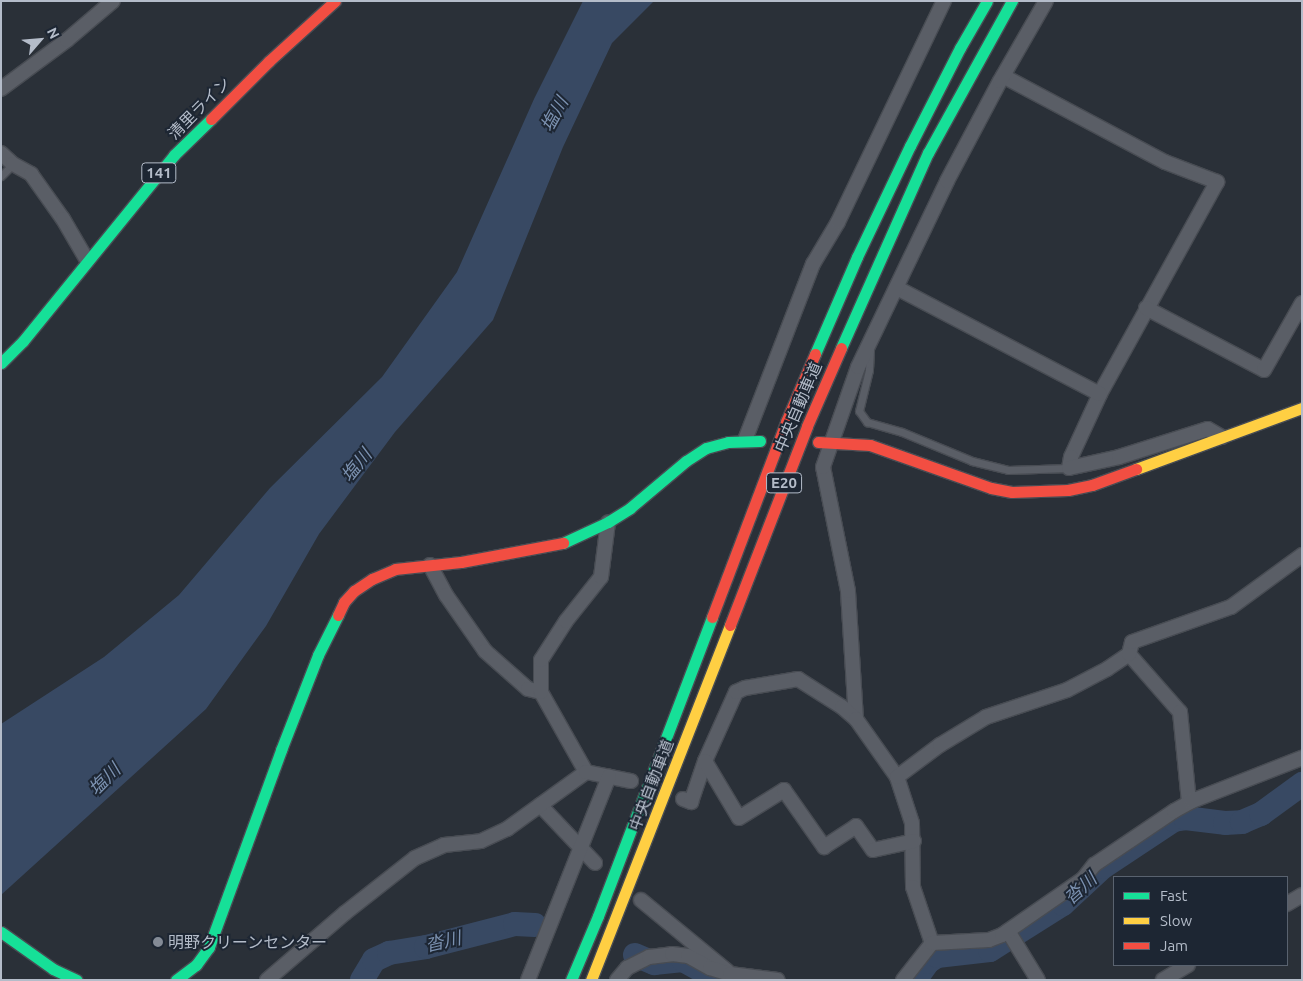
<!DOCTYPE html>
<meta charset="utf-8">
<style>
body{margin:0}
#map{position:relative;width:1303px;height:981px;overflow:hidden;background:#2a3038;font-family:Ubuntu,"Noto Sans JP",sans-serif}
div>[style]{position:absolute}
.water>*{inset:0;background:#384963}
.river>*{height:24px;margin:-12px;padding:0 12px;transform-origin:12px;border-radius:12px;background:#384963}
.roads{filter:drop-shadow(1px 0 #484c53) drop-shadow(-1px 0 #484c53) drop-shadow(0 1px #484c53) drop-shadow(0 -1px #484c53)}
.lane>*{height:7px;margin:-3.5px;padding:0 3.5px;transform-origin:3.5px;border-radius:3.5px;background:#5a5e66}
.street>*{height:14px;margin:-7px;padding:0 7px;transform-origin:7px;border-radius:7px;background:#5a5e66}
.fast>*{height:11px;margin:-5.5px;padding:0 5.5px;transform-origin:5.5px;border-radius:5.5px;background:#16e098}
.slow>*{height:11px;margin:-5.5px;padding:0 5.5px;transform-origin:5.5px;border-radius:5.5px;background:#ffcf43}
.jam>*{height:11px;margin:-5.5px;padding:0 5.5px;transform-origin:5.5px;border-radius:5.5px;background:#f24e42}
.dots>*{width:14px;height:14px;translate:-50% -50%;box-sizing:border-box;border:2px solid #1d2633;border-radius:50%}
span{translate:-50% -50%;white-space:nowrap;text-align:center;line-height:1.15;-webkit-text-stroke:4px #1d2633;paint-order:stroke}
.shield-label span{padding:1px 4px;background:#1d2633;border:1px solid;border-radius:4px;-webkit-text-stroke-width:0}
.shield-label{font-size:15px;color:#b4bcc9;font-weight:700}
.street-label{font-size:16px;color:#b4bcc9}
.poi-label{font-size:16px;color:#b4bcc9}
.left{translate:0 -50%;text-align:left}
.water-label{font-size:18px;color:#7c92b1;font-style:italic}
.frame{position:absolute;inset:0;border:2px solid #b4bcc9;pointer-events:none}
.legend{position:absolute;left:1113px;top:876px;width:175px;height:90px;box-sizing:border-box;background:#1d2633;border:1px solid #59626f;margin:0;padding:6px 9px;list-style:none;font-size:15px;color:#b4bcc9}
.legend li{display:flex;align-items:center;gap:10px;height:25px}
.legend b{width:25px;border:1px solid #59626f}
.north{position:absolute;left:15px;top:15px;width:50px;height:50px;-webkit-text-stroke:4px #1d2633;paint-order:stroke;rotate:63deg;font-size:14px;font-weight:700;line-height:20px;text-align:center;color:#b4bcc9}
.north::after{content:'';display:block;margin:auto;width:18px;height:22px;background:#b4bcc9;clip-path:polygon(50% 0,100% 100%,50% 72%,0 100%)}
</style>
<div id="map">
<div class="water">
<div style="clip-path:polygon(583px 1px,654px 1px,612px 43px,563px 147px,493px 320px,395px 432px,319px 534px,266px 626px,206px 709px,1px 895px,1px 724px,104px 657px,179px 595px,270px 488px,382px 377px,457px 272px,534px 99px)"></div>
</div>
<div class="river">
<div style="left:635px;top:955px;width:21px;rotate:23deg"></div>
<div style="left:654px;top:963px;width:29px;rotate:-6deg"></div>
<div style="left:683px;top:960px;width:41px;rotate:29.1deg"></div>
<div style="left:362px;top:980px;width:23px;rotate:-59deg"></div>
<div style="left:374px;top:960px;width:17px;rotate:-25deg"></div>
<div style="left:389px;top:953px;width:37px;rotate:-9deg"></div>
<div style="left:426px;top:947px;width:92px;rotate:-14.5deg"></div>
<div style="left:515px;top:924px;width:20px;rotate:3deg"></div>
<div style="left:915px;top:980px;width:22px;rotate:-54deg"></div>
<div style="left:928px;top:962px;width:11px;rotate:-34deg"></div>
<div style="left:937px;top:956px;width:53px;rotate:-6.5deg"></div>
<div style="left:990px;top:950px;width:86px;rotate:-32.2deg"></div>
<div style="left:1063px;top:904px;width:54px;rotate:-42.8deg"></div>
<div style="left:1103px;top:867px;width:85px;rotate:-33.5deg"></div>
<div style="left:1174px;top:820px;width:11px;rotate:-10deg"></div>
<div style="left:1185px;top:818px;width:40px;rotate:7.1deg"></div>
<div style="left:1225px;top:823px;width:17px;rotate:-3deg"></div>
<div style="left:1242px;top:822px;width:21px;rotate:-23deg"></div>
<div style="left:1261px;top:814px;width:51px;rotate:-36.2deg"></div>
</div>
<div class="roads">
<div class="lane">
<div style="left:1px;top:176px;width:17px;rotate:-45deg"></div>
<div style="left:870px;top:350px;width:20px;rotate:93deg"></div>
<div style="left:869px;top:370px;width:42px;rotate:103.7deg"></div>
<div style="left:859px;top:411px;width:14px;rotate:54deg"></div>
<div style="left:867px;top:422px;width:36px;rotate:16deg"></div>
<div style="left:902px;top:432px;width:76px;rotate:22.5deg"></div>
<div style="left:972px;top:461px;width:37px;rotate:14deg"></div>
<div style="left:1008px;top:470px;width:61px;rotate:-1.9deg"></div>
</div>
<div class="street">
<div style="left:1003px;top:76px;width:183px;rotate:28deg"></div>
<div style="left:1165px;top:162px;width:56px;rotate:21deg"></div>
<div style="left:1217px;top:182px;width:242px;rotate:118.9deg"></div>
<div style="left:1100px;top:394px;width:69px;rotate:114.7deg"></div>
<div style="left:1071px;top:457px;width:11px;rotate:100deg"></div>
<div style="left:1069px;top:468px;width:51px;rotate:-12.4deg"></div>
<div style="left:1119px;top:457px;width:93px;rotate:-17.5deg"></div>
<div style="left:1208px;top:429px;width:16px;rotate:30deg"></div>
<div style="left:1px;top:89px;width:82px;rotate:-36.6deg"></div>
<div style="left:67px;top:40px;width:60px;rotate:-40.3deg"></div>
<div style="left:1px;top:153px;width:16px;rotate:43deg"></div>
<div style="left:13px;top:164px;width:21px;rotate:29deg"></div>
<div style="left:31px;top:174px;width:55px;rotate:54.6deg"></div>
<div style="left:63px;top:219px;width:48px;rotate:59.7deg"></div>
<div style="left:897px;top:288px;width:229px;rotate:27.6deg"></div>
<div style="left:1146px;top:308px;width:133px;rotate:27.7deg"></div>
<div style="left:1264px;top:370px;width:77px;rotate:-60.4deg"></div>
<div style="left:745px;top:440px;width:189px;rotate:-68.9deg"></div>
<div style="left:813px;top:264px;width:49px;rotate:-59.2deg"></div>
<div style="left:838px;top:222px;width:245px;rotate:-64.4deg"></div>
<div style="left:430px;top:565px;width:34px;rotate:62deg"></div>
<div style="left:446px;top:595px;width:68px;rotate:55.1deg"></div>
<div style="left:485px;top:651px;width:57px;rotate:41.5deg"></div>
<div style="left:528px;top:689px;width:13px;rotate:13deg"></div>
<div style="left:1129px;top:654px;width:77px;rotate:48.7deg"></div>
<div style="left:1180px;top:712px;width:90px;rotate:84.3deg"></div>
<div style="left:856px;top:719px;width:128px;rotate:-93.6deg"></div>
<div style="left:848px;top:591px;width:126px;rotate:-101.4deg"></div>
<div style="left:823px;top:467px;width:106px;rotate:-70.7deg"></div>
<div style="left:858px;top:367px;width:206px;rotate:-64.4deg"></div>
<div style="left:947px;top:181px;width:113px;rotate:-62.1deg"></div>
<div style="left:1000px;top:81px;width:92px;rotate:-60.1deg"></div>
<div style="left:705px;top:761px;width:76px;rotate:-65.8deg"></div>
<div style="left:736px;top:692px;width:10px;rotate:-24deg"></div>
<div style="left:745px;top:688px;width:54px;rotate:-9.6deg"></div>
<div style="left:798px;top:679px;width:52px;rotate:32.5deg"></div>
<div style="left:842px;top:707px;width:18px;rotate:41deg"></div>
<div style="left:856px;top:719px;width:71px;rotate:54.7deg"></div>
<div style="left:897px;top:777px;width:48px;rotate:71.9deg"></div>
<div style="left:912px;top:823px;width:64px;rotate:89.1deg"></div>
<div style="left:913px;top:887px;width:59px;rotate:71.3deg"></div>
<div style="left:586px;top:772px;width:92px;rotate:-119.4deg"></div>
<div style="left:541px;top:692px;width:32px;rotate:-90deg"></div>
<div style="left:541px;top:660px;width:46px;rotate:-57.3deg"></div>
<div style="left:566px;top:621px;width:56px;rotate:-51.5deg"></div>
<div style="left:601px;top:577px;width:55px;rotate:-82.7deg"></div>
<div style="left:897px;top:777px;width:54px;rotate:-36.7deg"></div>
<div style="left:940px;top:745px;width:54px;rotate:-31.3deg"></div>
<div style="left:986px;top:717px;width:85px;rotate:-18.4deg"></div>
<div style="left:1067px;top:690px;width:45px;rotate:-27.7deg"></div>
<div style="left:1107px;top:669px;width:27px;rotate:-34deg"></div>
<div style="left:1129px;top:654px;width:12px;rotate:-76deg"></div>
<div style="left:1132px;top:642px;width:105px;rotate:-19.5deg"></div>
<div style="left:1231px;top:607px;width:88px;rotate:-36.2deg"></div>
<div style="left:683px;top:799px;width:9px;rotate:21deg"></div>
<div style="left:691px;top:802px;width:43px;rotate:-71.1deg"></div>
<div style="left:705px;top:761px;width:66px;rotate:59.2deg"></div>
<div style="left:739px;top:818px;width:53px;rotate:-31.9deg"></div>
<div style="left:784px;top:790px;width:70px;rotate:54.9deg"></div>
<div style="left:824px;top:847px;width:38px;rotate:-33deg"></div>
<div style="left:856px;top:826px;width:29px;rotate:55deg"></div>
<div style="left:873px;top:850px;width:42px;rotate:-12.4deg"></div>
<div style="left:540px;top:805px;width:80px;rotate:46.5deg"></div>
<div style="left:641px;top:900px;width:112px;rotate:39.5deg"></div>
<div style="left:1287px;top:904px;width:17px;rotate:-31deg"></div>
<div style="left:1008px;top:931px;width:57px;rotate:58.5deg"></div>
<div style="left:267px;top:980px;width:103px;rotate:-40.7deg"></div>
<div style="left:345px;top:913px;width:89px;rotate:-38.2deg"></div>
<div style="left:415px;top:858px;width:32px;rotate:-24deg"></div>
<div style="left:444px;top:845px;width:37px;rotate:-6deg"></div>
<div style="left:481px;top:841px;width:29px;rotate:-25deg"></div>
<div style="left:507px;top:829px;width:97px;rotate:-35.8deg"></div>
<div style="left:586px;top:772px;width:46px;rotate:11.3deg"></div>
<div style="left:528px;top:980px;width:219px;rotate:-68.3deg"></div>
<div style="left:617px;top:980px;width:16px;rotate:-50deg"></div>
<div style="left:627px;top:968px;width:25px;rotate:-27deg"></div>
<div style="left:649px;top:957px;width:23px;rotate:-7deg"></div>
<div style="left:672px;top:954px;width:16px;rotate:7deg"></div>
<div style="left:688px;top:956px;width:25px;rotate:29deg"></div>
<div style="left:710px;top:968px;width:21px;rotate:17deg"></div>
<div style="left:730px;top:974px;width:48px;rotate:7.1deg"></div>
<div style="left:903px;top:980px;width:47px;rotate:-51.9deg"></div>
<div style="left:932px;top:943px;width:57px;rotate:-3deg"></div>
<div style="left:989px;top:940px;width:14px;rotate:-21deg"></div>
<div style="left:1002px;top:935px;width:98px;rotate:-34.7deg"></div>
<div style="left:1083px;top:879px;width:18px;rotate:-52deg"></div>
<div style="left:1094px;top:865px;width:97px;rotate:-34deg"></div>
<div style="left:1174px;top:811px;width:21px;rotate:-29deg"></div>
<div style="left:1192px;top:801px;width:118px;rotate:-21.4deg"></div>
<div style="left:1163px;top:980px;width:29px;rotate:-31deg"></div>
</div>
<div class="fast">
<div style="left:841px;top:348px;width:214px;rotate:-66deg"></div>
<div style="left:928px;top:153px;width:174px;rotate:-61.1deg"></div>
<div style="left:815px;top:354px;width:106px;rotate:-66.6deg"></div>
<div style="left:857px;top:257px;width:123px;rotate:-64.5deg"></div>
<div style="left:910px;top:146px;width:110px;rotate:-63deg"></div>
<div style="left:960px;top:48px;width:54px;rotate:-60.1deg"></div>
<div style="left:1px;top:363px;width:31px;rotate:-45deg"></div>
<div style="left:23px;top:341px;width:240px;rotate:-50.9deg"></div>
<div style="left:174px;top:155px;width:52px;rotate:-44.2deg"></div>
<div style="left:563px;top:543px;width:50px;rotate:-25deg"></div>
<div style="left:608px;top:522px;width:26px;rotate:-32deg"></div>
<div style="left:630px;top:508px;width:73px;rotate:-40deg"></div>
<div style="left:686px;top:461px;width:24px;rotate:-33deg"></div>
<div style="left:706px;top:448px;width:23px;rotate:-15deg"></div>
<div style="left:728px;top:442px;width:32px;rotate:-2deg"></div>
<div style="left:1px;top:932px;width:64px;rotate:35.4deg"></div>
<div style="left:53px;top:969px;width:26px;rotate:25deg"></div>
<div style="left:176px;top:980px;width:25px;rotate:-37deg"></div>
<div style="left:196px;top:965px;width:22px;rotate:-54deg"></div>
<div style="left:209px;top:947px;width:210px;rotate:-69.9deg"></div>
<div style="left:281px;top:750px;width:102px;rotate:-68.7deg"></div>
<div style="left:318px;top:655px;width:45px;rotate:-63.4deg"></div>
<div style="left:571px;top:980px;width:69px;rotate:-67.1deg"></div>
<div style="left:598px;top:916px;width:320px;rotate:-69.1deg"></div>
</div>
<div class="slow">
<div style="left:1136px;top:469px;width:177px;rotate:-20.2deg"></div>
<div style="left:591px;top:980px;width:381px;rotate:-68.6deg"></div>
</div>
<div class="jam">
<div style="left:211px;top:119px;width:82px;rotate:-45deg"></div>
<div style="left:269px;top:61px;width:89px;rotate:-42.3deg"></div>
<div style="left:818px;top:442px;width:52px;rotate:3.3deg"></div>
<div style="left:870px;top:445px;width:128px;rotate:19.6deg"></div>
<div style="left:991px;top:488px;width:21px;rotate:11deg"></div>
<div style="left:1012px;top:492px;width:56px;rotate:-2deg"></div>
<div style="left:1068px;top:490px;width:25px;rotate:-12deg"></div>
<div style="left:1092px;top:485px;width:47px;rotate:-20deg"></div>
<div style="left:338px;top:615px;width:14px;rotate:-65deg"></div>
<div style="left:344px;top:602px;width:15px;rotate:-48deg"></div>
<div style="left:354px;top:591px;width:22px;rotate:-34deg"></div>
<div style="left:372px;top:579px;width:25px;rotate:-23deg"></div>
<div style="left:395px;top:569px;width:66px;rotate:-6.1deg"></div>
<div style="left:461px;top:562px;width:104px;rotate:-10.6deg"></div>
<div style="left:712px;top:617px;width:209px;rotate:-69.2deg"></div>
<div style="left:786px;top:422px;width:74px;rotate:-66.9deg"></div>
<div style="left:730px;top:625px;width:213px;rotate:-68.8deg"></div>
<div style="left:807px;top:426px;width:85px;rotate:-66.4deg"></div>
</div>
</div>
<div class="dots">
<div style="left:158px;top:942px;background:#848b96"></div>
</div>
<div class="shield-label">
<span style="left:159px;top:173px">141</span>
<span style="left:784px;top:483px">E20</span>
</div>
<div class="street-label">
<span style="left:199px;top:108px;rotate:-45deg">清里ライン</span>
<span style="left:798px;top:407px;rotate:-67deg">中央自動車道</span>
<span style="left:651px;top:785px;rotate:-69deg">中央自動車道</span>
</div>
<div class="poi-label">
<span class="left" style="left:168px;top:942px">明野クリーンセンター</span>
</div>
<div class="water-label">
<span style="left:554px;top:114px;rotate:-61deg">塩川</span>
<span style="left:356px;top:465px;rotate:-51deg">塩川</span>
<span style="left:104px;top:779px;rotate:-45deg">塩川</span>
<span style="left:1080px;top:888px;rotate:-42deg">沓川</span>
<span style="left:443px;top:941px;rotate:-13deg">沓川</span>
</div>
<div class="frame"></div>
<ul class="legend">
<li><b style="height:6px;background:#16e098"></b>Fast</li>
<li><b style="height:6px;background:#ffcf43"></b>Slow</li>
<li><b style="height:6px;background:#f24e42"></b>Jam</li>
</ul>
<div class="north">N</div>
</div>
